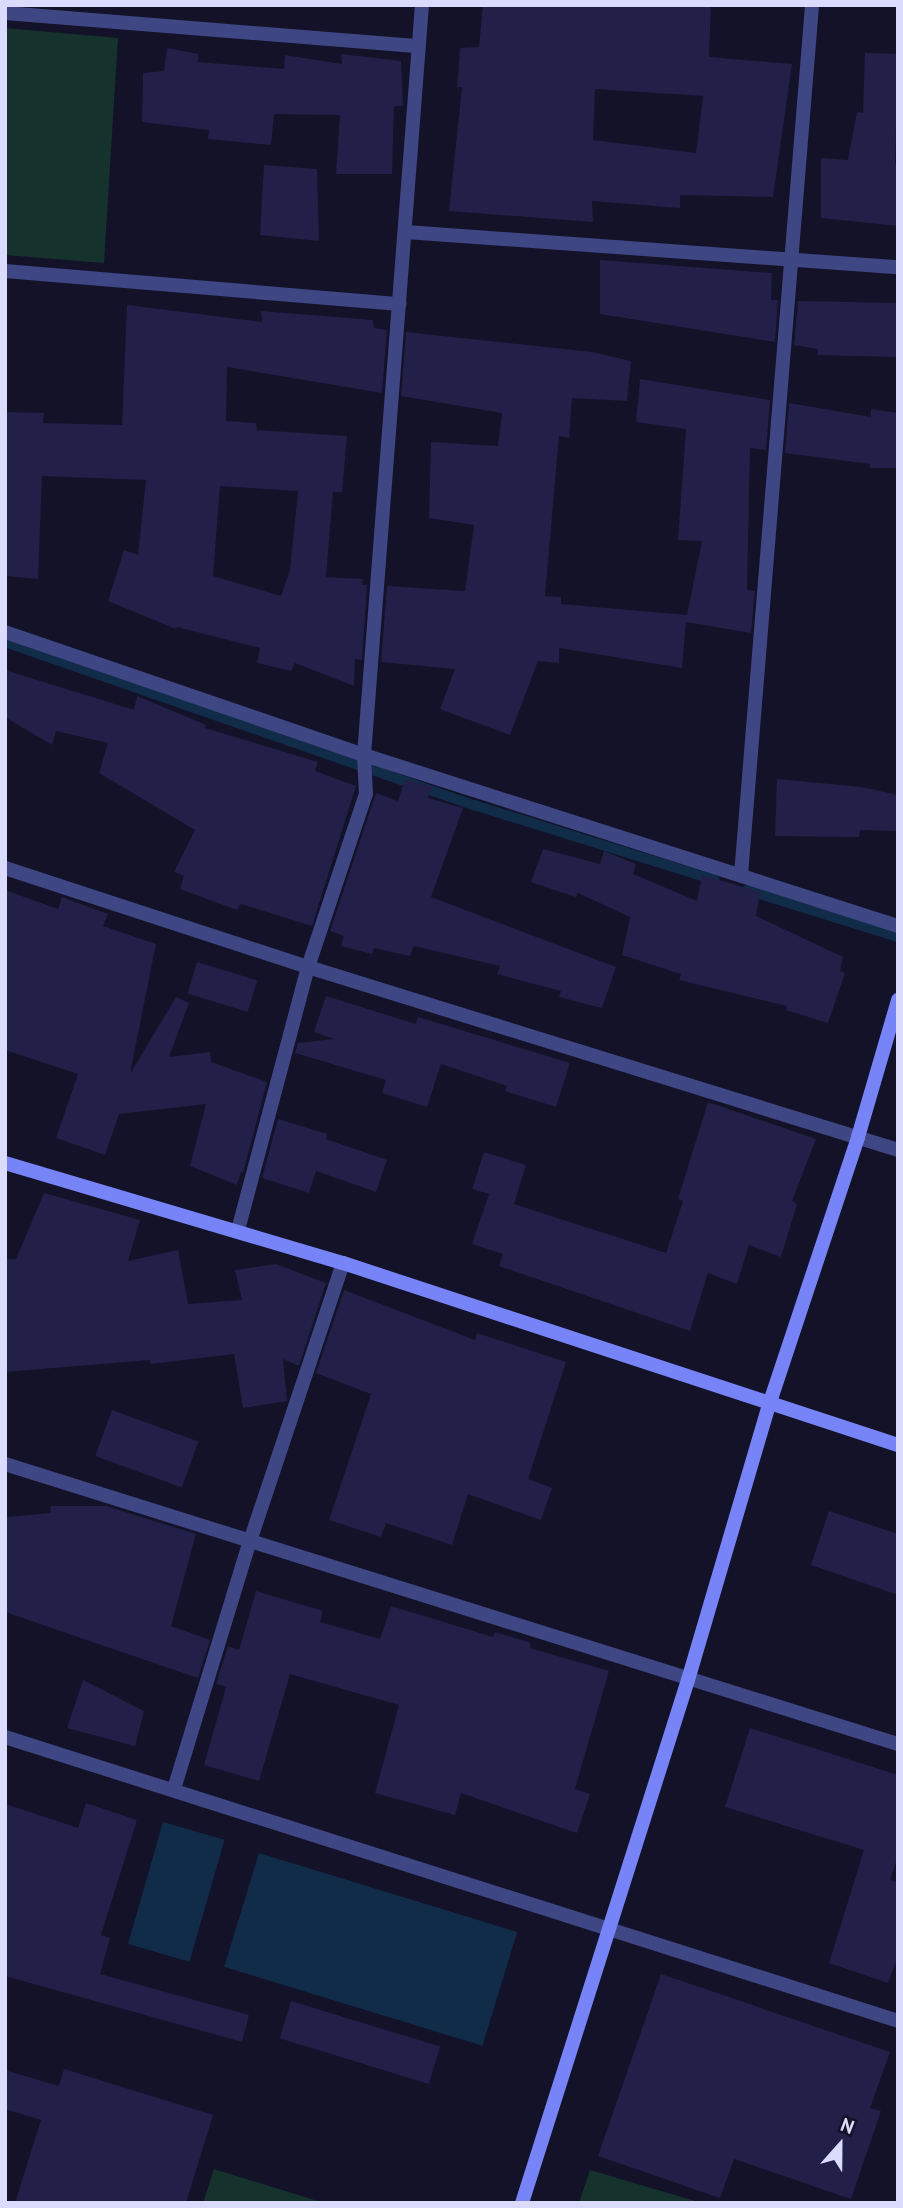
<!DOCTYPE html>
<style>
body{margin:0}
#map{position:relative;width:903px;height:2208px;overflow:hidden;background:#131228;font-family:"PT Sans",sans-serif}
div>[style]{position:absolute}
.green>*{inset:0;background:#15322d}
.water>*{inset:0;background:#102c49;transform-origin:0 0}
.stream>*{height:10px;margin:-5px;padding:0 5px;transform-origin:5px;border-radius:5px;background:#102c49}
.building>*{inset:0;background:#221f48;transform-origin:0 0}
.street>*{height:14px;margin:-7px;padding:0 7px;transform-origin:7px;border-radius:7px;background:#3f4684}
.secondary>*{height:14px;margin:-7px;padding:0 7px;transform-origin:7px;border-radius:7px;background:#7784f8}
span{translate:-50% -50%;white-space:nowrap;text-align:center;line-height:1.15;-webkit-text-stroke:6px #131228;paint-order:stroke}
.frame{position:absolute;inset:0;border:7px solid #dbdbfd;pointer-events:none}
.north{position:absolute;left:805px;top:2110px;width:70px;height:70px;-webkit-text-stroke:5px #131228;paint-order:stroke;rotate:21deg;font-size:19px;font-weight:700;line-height:28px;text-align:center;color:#dbdbfd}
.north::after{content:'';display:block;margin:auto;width:24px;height:32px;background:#dbdbfd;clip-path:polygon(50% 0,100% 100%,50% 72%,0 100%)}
</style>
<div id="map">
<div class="green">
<div style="clip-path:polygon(5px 28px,118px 38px,104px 263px,5px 255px)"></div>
<div style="clip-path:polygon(214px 2169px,324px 2203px,203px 2203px)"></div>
<div style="clip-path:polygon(590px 2170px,702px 2203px,579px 2203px)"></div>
</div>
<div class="water">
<div style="left:163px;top:1822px;width:64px;height:127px;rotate:16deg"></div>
<div style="left:259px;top:1853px;width:270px;height:119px;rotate:17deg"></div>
</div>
<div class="stream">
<div style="left:5px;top:642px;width:497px;rotate:19.2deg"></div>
<div style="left:474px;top:805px;width:252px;rotate:17.3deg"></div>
<div style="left:747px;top:890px;width:158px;rotate:17.3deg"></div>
</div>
<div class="building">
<div style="clip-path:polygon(evenodd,483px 5px,711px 5px,709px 57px,792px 64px,773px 197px,680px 195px,680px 208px,592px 201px,593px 222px,449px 211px,462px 87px,457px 87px,460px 48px,479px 47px,483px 5px,595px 89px,703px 96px,696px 153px,593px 140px,595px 89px)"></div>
<div style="clip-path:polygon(167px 48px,198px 54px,198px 62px,284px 69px,285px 55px,342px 64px,341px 54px,401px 61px,403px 106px,394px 106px,392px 174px,336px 174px,340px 115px,274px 114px,271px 145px,208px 139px,209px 130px,142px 122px,143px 73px,164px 71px)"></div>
<div style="clip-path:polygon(865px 53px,898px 54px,895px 164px,898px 165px,898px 226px,821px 218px,821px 158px,848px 160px,857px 112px,863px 113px)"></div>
<div style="clip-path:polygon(264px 165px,317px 169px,319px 241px,260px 235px)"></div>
<div style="clip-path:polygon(600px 260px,772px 273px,771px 300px,778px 300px,775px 342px,600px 314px)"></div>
<div style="clip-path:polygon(798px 301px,898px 303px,898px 357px,818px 355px,818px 349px,794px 345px)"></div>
<div style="clip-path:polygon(evenodd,127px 305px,262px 322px,261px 311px,373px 320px,374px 328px,387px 330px,382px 393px,227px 367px,226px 421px,256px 423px,257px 430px,347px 436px,342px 492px,333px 492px,326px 577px,363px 579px,362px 585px,367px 585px,362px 660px,355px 659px,354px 686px,295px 663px,291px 671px,257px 663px,260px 648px,177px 627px,176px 629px,108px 601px,124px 550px,138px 555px,146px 480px,42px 476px,38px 579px,5px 576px,5px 412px,44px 413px,43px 423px,122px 425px,127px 305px,220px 486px,298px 491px,290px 570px,281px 596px,213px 576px,220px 486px)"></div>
<div style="clip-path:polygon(406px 332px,592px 352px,631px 361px,627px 401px,572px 398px,569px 438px,559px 436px,545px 596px,561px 597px,561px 604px,687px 615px,702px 541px,678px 540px,686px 429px,636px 422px,640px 379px,770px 400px,766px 450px,750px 448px,747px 590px,755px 591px,751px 633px,686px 622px,682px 668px,559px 648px,559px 663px,538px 661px,510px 735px,440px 709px,455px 669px,381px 662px,387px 586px,465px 591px,474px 525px,429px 518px,431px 442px,498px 446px,502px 413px,401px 396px)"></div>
<div style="clip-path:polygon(789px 403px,871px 417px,871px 409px,898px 413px,898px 468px,870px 468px,870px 464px,785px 453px)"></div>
<div style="clip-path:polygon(5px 670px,134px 710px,137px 696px,206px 725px,205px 728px,318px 762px,315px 771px,356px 786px,312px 926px,241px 904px,237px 910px,180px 889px,184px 876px,174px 872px,195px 830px,99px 773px,108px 743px,56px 731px,52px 745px,5px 717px)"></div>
<div style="clip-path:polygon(405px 779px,432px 787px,428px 798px,463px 808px,431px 897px,616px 967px,602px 1008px,559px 997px,561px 991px,497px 974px,500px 966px,414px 946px,410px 956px,374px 948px,372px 954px,341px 946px,344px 936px,330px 931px,376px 793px,398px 801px)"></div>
<div style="clip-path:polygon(777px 779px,862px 787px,898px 795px,898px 831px,860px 830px,859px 837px,775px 836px)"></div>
<div style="clip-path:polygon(543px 849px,600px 864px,604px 851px,636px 864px,633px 874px,697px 901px,702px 875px,760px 892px,756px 916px,843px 957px,840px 971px,845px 973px,828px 1023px,786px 1010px,787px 1006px,679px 980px,681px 974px,622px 955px,630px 917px,578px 893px,576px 897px,531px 882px)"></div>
<div style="clip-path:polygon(5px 890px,58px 909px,62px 897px,108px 914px,103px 926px,156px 944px,130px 1074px,176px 997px,189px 1003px,169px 1057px,210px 1052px,211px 1062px,267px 1082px,243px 1173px,241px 1172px,237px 1185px,190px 1166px,206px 1104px,119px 1114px,105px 1155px,56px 1138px,78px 1074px,5px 1050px)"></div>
<div style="left:197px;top:962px;width:63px;height:33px;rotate:17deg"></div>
<div style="clip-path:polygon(326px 996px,416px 1024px,418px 1017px,570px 1063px,556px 1107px,505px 1091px,507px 1086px,441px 1064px,427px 1107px,382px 1093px,386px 1080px,295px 1053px,298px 1043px,334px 1039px,314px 1032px)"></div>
<div style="clip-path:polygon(708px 1102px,816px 1139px,792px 1201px,797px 1204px,781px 1257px,749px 1245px,737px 1284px,708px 1273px,690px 1331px,499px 1266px,503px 1254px,472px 1244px,489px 1194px,472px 1189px,484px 1152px,526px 1165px,514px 1204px,666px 1253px,683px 1201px,678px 1199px)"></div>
<div style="clip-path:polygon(278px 1119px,327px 1134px,326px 1139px,387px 1160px,376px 1192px,316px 1171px,309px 1193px,262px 1178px)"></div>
<div style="clip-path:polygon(44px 1193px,140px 1220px,128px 1261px,178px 1250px,188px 1304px,242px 1300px,235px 1270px,276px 1264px,326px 1283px,299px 1366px,283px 1359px,287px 1401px,243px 1408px,234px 1354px,150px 1364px,150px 1360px,5px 1372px,5px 1259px,16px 1259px)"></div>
<div style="clip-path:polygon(344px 1290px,475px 1340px,477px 1333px,566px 1362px,528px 1479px,552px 1488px,541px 1520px,468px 1494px,452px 1545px,386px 1523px,381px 1537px,329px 1520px,371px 1394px,316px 1373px)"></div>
<div style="left:112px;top:1410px;width:92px;height:49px;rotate:20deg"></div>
<div style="clip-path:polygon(50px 1506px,106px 1506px,196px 1534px,171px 1626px,210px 1640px,198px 1678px,5px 1612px,7px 1517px,51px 1513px)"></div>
<div style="clip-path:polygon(829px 1511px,898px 1534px,898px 1595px,811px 1565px)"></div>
<div style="clip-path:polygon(256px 1591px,323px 1611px,320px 1622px,380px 1639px,391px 1606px,493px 1637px,495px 1632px,531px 1643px,530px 1648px,609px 1671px,575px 1789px,590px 1794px,577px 1833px,461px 1793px,455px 1815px,375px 1793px,399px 1705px,290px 1674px,259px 1781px,204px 1765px,226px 1687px,216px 1684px,228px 1646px,239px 1650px)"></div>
<div style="clip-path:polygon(83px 1680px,144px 1711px,135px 1746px,67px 1728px)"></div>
<div style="clip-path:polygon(750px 1728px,898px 1775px,898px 1856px,890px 1880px,898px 1883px,898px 1956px,888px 1983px,829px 1963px,864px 1850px,725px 1807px)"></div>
<div style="clip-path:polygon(86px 1803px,137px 1820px,101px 1935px,110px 1938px,100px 1974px,249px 2015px,242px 2042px,5px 1976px,5px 1804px,78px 1828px)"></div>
<div style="clip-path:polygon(661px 1974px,890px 2052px,870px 2108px,881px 2111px,851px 2199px,734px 2159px,720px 2198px,598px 2156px)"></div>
<div style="left:291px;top:2001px;width:156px;height:39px;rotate:17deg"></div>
<div style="clip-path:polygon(64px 2069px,213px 2115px,186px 2203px,15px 2203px,41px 2120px,5px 2109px,5px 2070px,59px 2086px)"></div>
</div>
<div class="street">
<div style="left:5px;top:13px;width:415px;rotate:4.6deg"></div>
<div style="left:406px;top:232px;width:493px;rotate:4.1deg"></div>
<div style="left:5px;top:271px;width:396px;rotate:4.8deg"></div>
<div style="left:5px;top:632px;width:379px;rotate:18.9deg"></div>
<div style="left:364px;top:755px;width:561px;rotate:17.76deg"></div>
<div style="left:5px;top:868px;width:319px;rotate:18.1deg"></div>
<div style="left:308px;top:967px;width:618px;rotate:17.23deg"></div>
<div style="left:741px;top:875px;width:873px;rotate:-85.33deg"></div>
<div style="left:238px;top:1230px;width:272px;rotate:-75.1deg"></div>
<div style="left:308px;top:967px;width:182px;rotate:-71.5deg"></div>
<div style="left:366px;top:794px;width:39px;rotate:-93deg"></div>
<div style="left:364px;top:755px;width:752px;rotate:-85.58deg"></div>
<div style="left:5px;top:1464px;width:936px;rotate:17.41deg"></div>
<div style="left:5px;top:1737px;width:937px;rotate:17.64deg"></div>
<div style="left:174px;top:1789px;width:259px;rotate:-73deg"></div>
<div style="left:250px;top:1541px;width:293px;rotate:-71.5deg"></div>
</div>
<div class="secondary">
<div style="left:5px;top:1163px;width:352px;rotate:16.5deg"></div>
<div style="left:343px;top:1263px;width:584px;rotate:18.16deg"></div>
<div style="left:522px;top:2203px;width:549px;rotate:-72.39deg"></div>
<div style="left:688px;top:1680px;width:287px;rotate:-73.6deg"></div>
<div style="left:769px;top:1405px;width:282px;rotate:-71.6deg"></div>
<div style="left:858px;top:1137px;width:143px;rotate:-73.7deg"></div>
</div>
<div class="frame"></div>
<div class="north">N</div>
</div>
